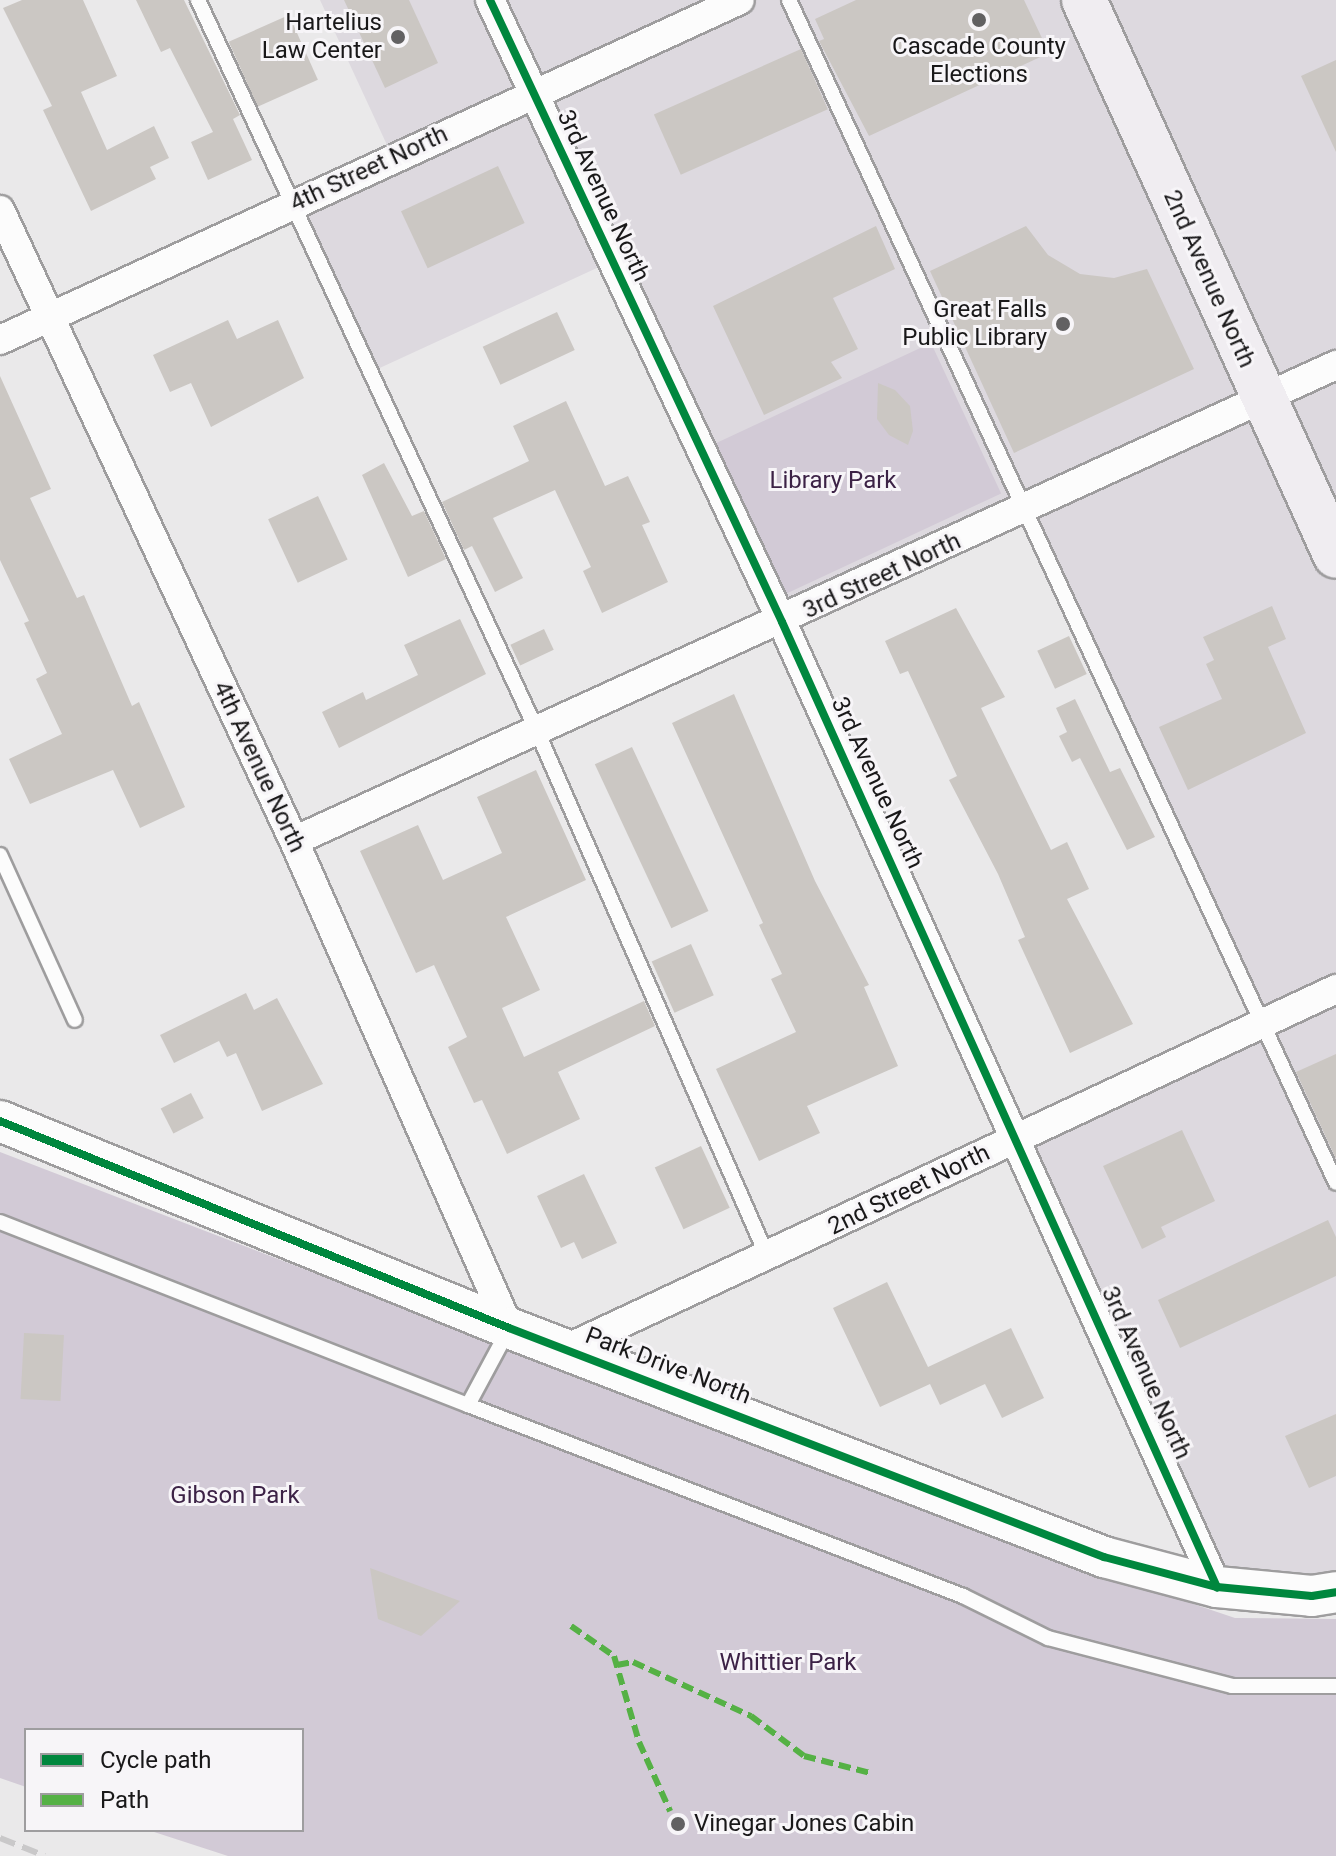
<!DOCTYPE html>
<style>
body{margin:0}
#map{position:relative;width:1336px;height:1856px;overflow:hidden;background:#eae9ea;font-family:Roboto,sans-serif}
div>[style]{position:absolute}
.built>*{inset:0;background:#ddd9df}
.green>*{inset:0;background:#d2cad6;transform-origin:0 0}
.building>*{inset:0;background:#cbc7c3;transform-origin:0 0}
.roads{filter:drop-shadow(2px 0 #9e9d9e) drop-shadow(-2px 0 #9e9d9e) drop-shadow(0 2px #9e9d9e) drop-shadow(0 -2px #9e9d9e)}
.lane>*{height:14px;margin:-7px;padding:0 7px;transform-origin:7px;border-radius:7px;background:#fcfcfc}
.street>*{height:28px;margin:-14px;padding:0 14px;transform-origin:14px;border-radius:14px;background:#fcfcfc}
.secondary>*{height:40px;margin:-20px;padding:0 20px;transform-origin:20px;border-radius:20px;background:#fcfcfc}
.primary>*{height:44px;margin:-22px;padding:0 22px;transform-origin:22px;border-radius:22px;background:#f0edf1}
.rail>*{height:6px;margin-top:-3px;transform-origin:0;background:repeating-linear-gradient(90deg,#c9c8c9 0 16px,transparent 0 24px)}
.quiet>*{height:6px;margin-top:-3px;transform-origin:0;background:repeating-linear-gradient(90deg,#55b145 0 12px,transparent 0 18px)}
.cycleway>*{height:8px;margin:-4px;padding:0 4px;transform-origin:4px;border-radius:4px;background:#00873e}
.dots>*{width:22px;height:22px;translate:-50% -50%;box-sizing:border-box;border:4px solid #f7f5f8;border-radius:50%}
span{translate:-50% -50%;white-space:nowrap;text-align:center;line-height:1.15;-webkit-text-stroke:6px #f7f5f8;paint-order:stroke}
.poi-label{font-size:24px;color:#191819}
.right{translate:-100% -50%;text-align:right}
.left{translate:0 -50%;text-align:left}
.street-label{font-size:24px;color:#191819}
.park-label{font-size:24px;color:#3c2246}
.legend{position:absolute;left:24px;top:1728px;width:280px;height:104px;box-sizing:border-box;background:#f7f5f8;border:2px solid #9e9d9f;margin:0;padding:10px 14px;list-style:none;font-size:24px;color:#191819}
.legend li{display:flex;align-items:center;gap:16px;height:40px}
.legend b{width:40px;border:2px solid #9e9d9f}
</style>
<div id="map">
<div class="built">
<div style="clip-path:polygon(320px 0,1336px 0,1336px 1592px,1217px 1587px,1017px 1137px,1262px 1023px,1025px 510px,782px 622px,612px 261px,371px 372px,293px 204px,393px 158px)"></div>
</div>
<div class="green">
<div style="left:931px;top:343px;width:166px;height:238px;rotate:65deg"></div>
<div style="clip-path:polygon(0 1152px,1042px 1553px,1235px 1618px,1336px 1619px,1336px 1856px,228px 1856px,148px 1830px,302px 1830px,302px 1730px,26px 1730px,26px 1787px,0 1778px)"></div>
</div>
<div class="building">
<div style="clip-path:polygon(22px 0,83px 0,117px 76px,81px 92px,107px 150px,154px 126px,169px 158px,150px 167px,156px 179px,91px 211px,43px 110px,52px 106px,3px 8px)"></div>
<div style="clip-path:polygon(136px 0,184px 0,240px 115px,233px 119px,252px 160px,208px 180px,191px 142px,213px 132px,170px 48px,161px 52px)"></div>
<div style="clip-path:polygon(344px 0,409px 0,438px 63px,385px 88px)"></div>
<div style="clip-path:polygon(856px 0,1024px 0,1049px 53px,869px 136px,819px 41px,824px 39px,815px 19px)"></div>
<div style="left:289px;top:15px;width:71px;height:66px;rotate:66deg"></div>
<div style="left:801px;top:49px;width:66px;height:161px;rotate:66deg"></div>
<div style="clip-path:polygon(1336px 60px,1336px 152px,1301px 76px)"></div>
<div style="left:498px;top:166px;width:63px;height:107px;rotate:65deg"></div>
<div style="clip-path:polygon(876px 226px,895px 269px,833px 298px,858px 349px,831px 362px,842px 378px,764px 415px,713px 306px)"></div>
<div style="clip-path:polygon(1026px 226px,1048px 255px,1080px 274px,1114px 278px,1147px 269px,1194px 369px,1014px 453px,930px 271px)"></div>
<div style="left:557px;top:312px;width:42px;height:82px;rotate:65deg"></div>
<div style="clip-path:polygon(228px 320px,237px 339px,278px 320px,304px 378px,211px 427px,191px 383px,170px 392px,153px 355px)"></div>
<div style="clip-path:polygon(0 376px,51px 489px,30px 498px,77px 598px,84px 595px,132px 706px,139px 702px,185px 807px,140px 828px,113px 770px,30px 804px,9px 759px,62px 734px,36px 679px,47px 673px,24px 623px,29px 621px,0 560px)"></div>
<div style="clip-path:polygon(878px 383px,895px 390px,910px 406px,913px 431px,908px 445px,889px 435px,877px 419px)"></div>
<div style="clip-path:polygon(566px 401px,605px 486px,628px 476px,650px 522px,642px 525px,668px 582px,602px 613px,583px 571px,591px 567px,555px 490px,493px 518px,523px 578px,495px 592px,472px 546px,464px 550px,442px 502px,529px 461px,513px 426px)"></div>
<div style="clip-path:polygon(384px 463px,412px 516px,424px 511px,446px 559px,408px 577px,362px 475px)"></div>
<div style="left:318px;top:496px;width:70px;height:55px;rotate:65deg"></div>
<div style="clip-path:polygon(1272px 606px,1286px 639px,1268px 647px,1306px 733px,1188px 790px,1159px 727px,1222px 699px,1206px 664px,1214px 660px,1203px 637px)"></div>
<div style="clip-path:polygon(956px 608px,1005px 697px,981px 708px,1051px 850px,1067px 842px,1089px 889px,1067px 899px,1133px 1024px,1070px 1053px,1018px 940px,1025px 937px,998px 874px,949px 780px,957px 776px,908px 671px,900px 674px,885px 641px)"></div>
<div style="clip-path:polygon(460px 619px,486px 674px,339px 748px,322px 712px,363px 692px,366px 700px,418px 675px,404px 645px)"></div>
<div style="left:544px;top:629px;width:23px;height:37px;rotate:65deg"></div>
<div style="left:1069px;top:636px;width:42px;height:35px;rotate:65deg"></div>
<div style="clip-path:polygon(734px 694px,815px 881px,869px 985px,864px 987px,898px 1066px,807px 1106px,820px 1133px,759px 1161px,716px 1069px,796px 1032px,771px 979px,782px 974px,759px 925px,763px 923px,672px 723px)"></div>
<div style="clip-path:polygon(1075px 699px,1110px 772px,1120px 768px,1155px 837px,1127px 850px,1080px 758px,1072px 762px,1059px 736px,1067px 732px,1056px 708px)"></div>
<div style="left:632px;top:747px;width:181px;height:41px;rotate:65deg"></div>
<div style="clip-path:polygon(536px 770px,586px 880px,506px 917px,540px 990px,502px 1008px,524px 1057px,644px 1001px,655px 1026px,558px 1072px,580px 1119px,507px 1154px,482px 1100px,474px 1103px,448px 1047px,467px 1037px,434px 965px,416px 973px,360px 851px,418px 825px,443px 880px,502px 853px,477px 797px)"></div>
<div style="left:691px;top:944px;width:56px;height:43px;rotate:66deg"></div>
<div style="clip-path:polygon(246px 993px,254px 1010px,277px 998px,323px 1084px,262px 1111px,236px 1053px,227px 1057px,219px 1041px,174px 1063px,160px 1035px)"></div>
<div style="clip-path:polygon(1336px 1054px,1336px 1159px,1296px 1072px)"></div>
<div style="left:191px;top:1093px;width:28px;height:34px;rotate:63deg"></div>
<div style="clip-path:polygon(1182px 1130px,1215px 1201px,1161px 1227px,1166px 1237px,1142px 1249px,1103px 1166px)"></div>
<div style="left:701px;top:1146px;width:68px;height:51px;rotate:65deg"></div>
<div style="clip-path:polygon(584px 1174px,617px 1243px,582px 1259px,574px 1242px,561px 1248px,537px 1196px)"></div>
<div style="clip-path:polygon(1328px 1220px,1336px 1237px,1336px 1276px,1180px 1348px,1158px 1300px)"></div>
<div style="clip-path:polygon(887px 1282px,928px 1367px,1011px 1328px,1044px 1398px,1002px 1418px,985px 1384px,940px 1405px,930px 1384px,880px 1407px,833px 1308px)"></div>
<div style="left:24px;top:1333px;width:40px;height:66px;rotate:3deg"></div>
<div style="clip-path:polygon(1336px 1414px,1336px 1476px,1309px 1488px,1285px 1436px)"></div>
<div style="clip-path:polygon(370px 1568px,460px 1601px,421px 1636px,378px 1619px)"></div>
</div>
<div class="roads">
<div class="lane">
<div style="left:198px;top:0;width:806px;rotate:65.12deg"></div>
<div style="left:537px;top:731px;width:575px;rotate:66.33deg"></div>
<div style="left:789px;top:0;width:1303px;rotate:65.18deg"></div>
<div style="left:0;top:855px;width:181px;rotate:65.6deg"></div>
<div style="left:0;top:1222px;width:503px;rotate:21.36deg"></div>
<div style="left:468px;top:1405px;width:86px;rotate:-61.7deg"></div>
<div style="left:468px;top:1405px;width:531px;rotate:21.1deg"></div>
<div style="left:963px;top:1596px;width:95px;rotate:26.3deg"></div>
<div style="left:1048px;top:1638px;width:190px;rotate:14.6deg"></div>
<div style="left:1232px;top:1686px;width:104px"></div>
</div>
<div class="street">
<div style="left:490px;top:0;width:687px;rotate:64.85deg"></div>
<div style="left:782px;top:622px;width:1059px;rotate:65.74deg"></div>
<div style="left:0;top:210px;width:696px;rotate:65.02deg"></div>
<div style="left:294px;top:841px;width:532px;rotate:66.18deg"></div>
<div style="left:0;top:340px;width:814px;rotate:-24.68deg"></div>
<div style="left:294px;top:841px;width:1146px;rotate:-24.55deg"></div>
<div style="left:568px;top:1348px;width:848px;rotate:-25.05deg"></div>
</div>
<div class="secondary">
<div style="left:0;top:1121px;width:549px;rotate:22.13deg"></div>
<div style="left:509px;top:1328px;width:638px;rotate:21.05deg"></div>
<div style="left:1104px;top:1557px;width:117px;rotate:14.9deg"></div>
<div style="left:1217px;top:1587px;width:95px;rotate:5.4deg"></div>
<div style="left:1312px;top:1596px;width:24px;rotate:-9deg"></div>
</div>
<div class="primary">
<div style="left:1084px;top:0;width:610px;rotate:65.62deg"></div>
</div>
</div>
<div class="rail">
<div style="left:0;top:1838px;width:48px;rotate:21.8deg"></div>
</div>
<div class="quiet">
<div style="left:571px;top:1626px;width:52px;rotate:34.9deg"></div>
<div style="left:614px;top:1656px;width:90px;rotate:73.8deg"></div>
<div style="left:639px;top:1742px;width:76px;rotate:65.8deg"></div>
<div style="left:617px;top:1665px;width:16px;rotate:-11deg"></div>
<div style="left:633px;top:1662px;width:130px;rotate:24.6deg"></div>
<div style="left:751px;top:1716px;width:66px;rotate:37deg"></div>
<div style="left:804px;top:1756px;width:68px;rotate:14.4deg"></div>
</div>
<div class="cycleway">
<div style="left:490px;top:0;width:687px;rotate:64.85deg"></div>
<div style="left:782px;top:622px;width:1059px;rotate:65.74deg"></div>
<div style="left:0;top:1121px;width:549px;rotate:22.13deg"></div>
<div style="left:509px;top:1328px;width:638px;rotate:21.05deg"></div>
<div style="left:1104px;top:1557px;width:117px;rotate:14.9deg"></div>
<div style="left:1217px;top:1587px;width:95px;rotate:5.4deg"></div>
<div style="left:1312px;top:1596px;width:24px;rotate:-9deg"></div>
</div>
<div class="dots">
<div style="left:979px;top:20px;background:#626162"></div>
<div style="left:398px;top:37px;background:#626162"></div>
<div style="left:1063px;top:324px;background:#626162"></div>
<div style="left:678px;top:1824px;background:#626162"></div>
</div>
<div class="poi-label">
<span class="right" style="left:382px;top:37px">Hartelius<br>Law Center</span>
<span style="left:979px;top:61px">Cascade County<br>Elections</span>
<span class="right" style="left:1047px;top:324px">Great Falls<br>Public Library</span>
<span class="left" style="left:694px;top:1824px">Vinegar Jones Cabin</span>
</div>
<div class="street-label">
<span style="left:369px;top:169px;rotate:-25deg">4th Street North</span>
<span style="left:603px;top:196px;rotate:65deg">3rd Avenue North</span>
<span style="left:1209px;top:279px;rotate:66deg">2nd Avenue North</span>
<span style="left:882px;top:576px;rotate:-25deg">3rd Street North</span>
<span style="left:259px;top:767px;rotate:65deg">4th Avenue North</span>
<span style="left:877px;top:783px;rotate:65deg">3rd Avenue North</span>
<span style="left:909px;top:1190px;rotate:-26deg">2nd Street North</span>
<span style="left:668px;top:1366px;rotate:21deg">Park Drive North</span>
<span style="left:1146px;top:1373px;rotate:66deg">3rd Avenue North</span>
</div>
<div class="park-label">
<span style="left:833px;top:481px">Library Park</span>
<span style="left:235px;top:1496px">Gibson Park</span>
<span style="left:788px;top:1663px">Whittier Park</span>
</div>
<ul class="legend">
<li><b style="height:10px;background:#00873e"></b>Cycle path</li>
<li><b style="height:10px;background:#55b145"></b>Path</li>
</ul>
</div>
